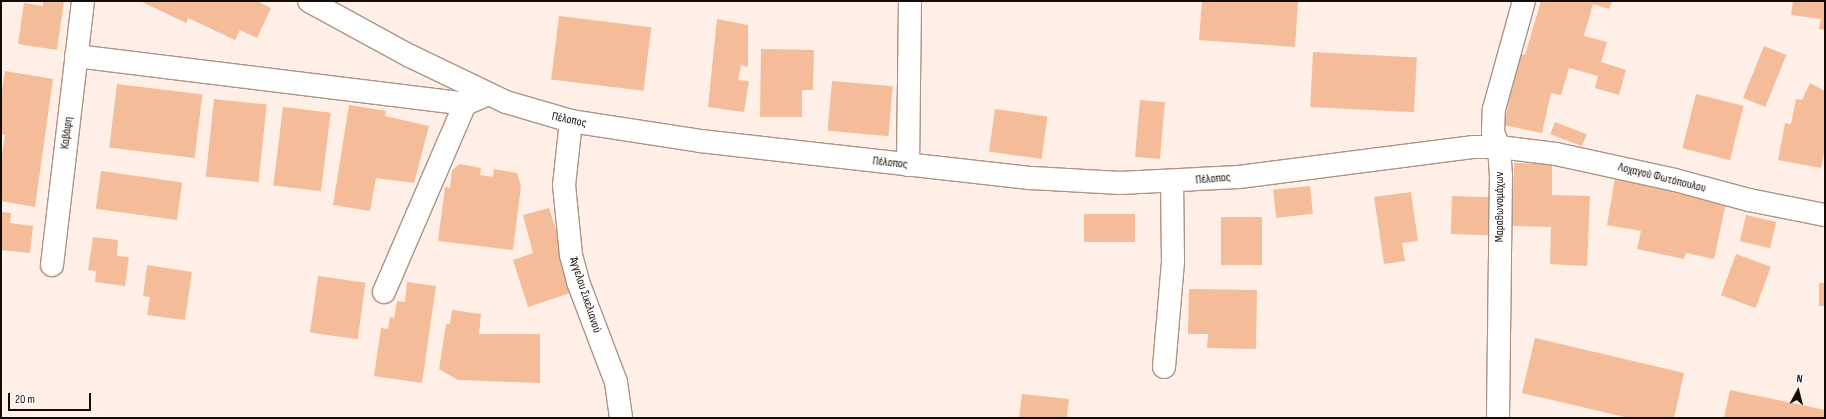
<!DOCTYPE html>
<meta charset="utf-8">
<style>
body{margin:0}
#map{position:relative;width:1826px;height:419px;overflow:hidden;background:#ffefe6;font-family:"Sofia Sans Condensed",sans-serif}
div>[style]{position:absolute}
.building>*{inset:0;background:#f4bc98;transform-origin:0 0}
.roads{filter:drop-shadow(1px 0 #ab9485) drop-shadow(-1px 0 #ab9485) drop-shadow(0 1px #ab9485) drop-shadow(0 -1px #ab9485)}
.street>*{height:22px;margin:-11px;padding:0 11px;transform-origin:11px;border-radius:11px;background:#fff}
.secondary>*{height:22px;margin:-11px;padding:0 11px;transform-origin:11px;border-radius:11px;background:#fff}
span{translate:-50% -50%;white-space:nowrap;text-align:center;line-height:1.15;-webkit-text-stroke:3px #fff;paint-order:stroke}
.street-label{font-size:12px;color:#130b06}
.frame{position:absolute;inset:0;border:2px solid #130b06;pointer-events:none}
.north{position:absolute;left:1778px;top:371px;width:40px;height:40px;-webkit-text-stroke:3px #fff;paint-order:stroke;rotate:7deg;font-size:11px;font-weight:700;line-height:16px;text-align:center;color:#130b06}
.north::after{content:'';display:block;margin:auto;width:14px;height:18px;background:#130b06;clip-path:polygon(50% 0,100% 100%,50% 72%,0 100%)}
.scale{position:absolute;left:8px;top:393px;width:83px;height:18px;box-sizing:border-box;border:2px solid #130b06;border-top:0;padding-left:5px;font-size:12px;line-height:14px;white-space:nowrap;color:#130b06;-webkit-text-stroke:3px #fff;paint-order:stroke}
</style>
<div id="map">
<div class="building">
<div style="clip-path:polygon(43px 1px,64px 1px,57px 50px,18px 44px,24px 3px,43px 6px)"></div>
<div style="clip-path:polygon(140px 1px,257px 1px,271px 8px,257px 38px,240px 30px,235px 40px,188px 18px,186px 23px)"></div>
<div style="clip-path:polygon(1202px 1px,1298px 1px,1295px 47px,1199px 40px)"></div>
<div style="clip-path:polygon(1541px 1px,1612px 1px,1609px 9px,1593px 4px,1584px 36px,1607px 42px,1601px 62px,1626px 70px,1619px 95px,1595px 88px,1598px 76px,1569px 68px,1561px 95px,1551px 93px,1542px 133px,1504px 125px,1519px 54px,1525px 55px)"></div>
<div style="clip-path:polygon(1793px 1px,1825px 1px,1825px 30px,1819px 29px,1821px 19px,1791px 15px)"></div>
<div style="left:559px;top:16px;width:93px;height:64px;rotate:7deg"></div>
<div style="clip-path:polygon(717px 19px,748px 25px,748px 67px,741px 65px,738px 80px,749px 81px,744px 112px,708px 107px)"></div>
<div style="left:1764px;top:46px;width:24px;height:56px;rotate:22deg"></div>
<div style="clip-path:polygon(761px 49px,814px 50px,813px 90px,802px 90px,802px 117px,760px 117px)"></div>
<div style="left:1313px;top:52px;width:104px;height:55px;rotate:3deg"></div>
<div style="clip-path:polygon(5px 71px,53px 79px,35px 207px,1px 201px,1px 162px,5px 135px,1px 134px,1px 98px)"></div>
<div style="left:832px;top:81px;width:61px;height:50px;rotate:5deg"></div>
<div style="clip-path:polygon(1810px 83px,1825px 91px,1825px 148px,1821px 168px,1778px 160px,1785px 123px,1791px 124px,1796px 99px,1802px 100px)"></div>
<div style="left:117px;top:84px;width:86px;height:64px;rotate:7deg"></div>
<div style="left:1696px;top:94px;width:49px;height:56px;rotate:14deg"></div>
<div style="left:214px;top:99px;width:53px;height:78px;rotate:6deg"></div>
<div style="left:1140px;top:100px;width:25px;height:57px;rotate:5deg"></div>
<div style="clip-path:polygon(349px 105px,386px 111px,385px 116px,429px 126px,414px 183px,376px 178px,370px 211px,333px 205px)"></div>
<div style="left:283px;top:107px;width:48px;height:79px;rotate:7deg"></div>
<div style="left:995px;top:109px;width:53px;height:43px;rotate:8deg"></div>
<div style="left:1555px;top:122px;width:34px;height:13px;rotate:21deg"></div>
<div style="clip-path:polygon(1514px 163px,1552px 164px,1552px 195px,1590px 196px,1587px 266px,1550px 264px,1551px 227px,1512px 226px)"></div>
<div style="clip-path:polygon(460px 164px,481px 168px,480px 175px,493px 177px,494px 169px,517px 173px,521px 186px,513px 250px,438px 241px,445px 187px,450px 188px,452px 170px)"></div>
<div style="left:101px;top:171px;width:82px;height:38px;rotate:8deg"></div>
<div style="clip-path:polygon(1615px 178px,1726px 203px,1714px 259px,1686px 253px,1684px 259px,1637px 249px,1641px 231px,1607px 225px)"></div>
<div style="left:1310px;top:186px;width:28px;height:37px;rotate:84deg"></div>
<div style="clip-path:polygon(1411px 192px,1418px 241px,1402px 243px,1405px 261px,1384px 264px,1374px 197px)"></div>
<div style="left:1452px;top:196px;width:38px;height:38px;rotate:2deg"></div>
<div style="clip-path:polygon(549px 208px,576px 291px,528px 307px,513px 260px,533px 253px,523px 215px)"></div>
<div style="clip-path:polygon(1px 212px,11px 213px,10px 223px,33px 226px,30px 253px,1px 250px)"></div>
<div style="left:1084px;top:214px;width:51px;height:28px"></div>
<div style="left:1746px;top:215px;width:31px;height:27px;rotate:13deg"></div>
<div style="left:1221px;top:217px;width:41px;height:48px"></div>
<div style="clip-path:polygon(93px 237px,118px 240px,117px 256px,129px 257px,125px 286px,95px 282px,96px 271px,88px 270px)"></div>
<div style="left:1736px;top:254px;width:37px;height:44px;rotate:20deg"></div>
<div style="clip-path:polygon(147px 265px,192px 272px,185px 320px,147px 315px,150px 297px,143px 296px)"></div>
<div style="left:318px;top:276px;width:48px;height:57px;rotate:8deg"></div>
<div style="clip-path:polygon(407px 282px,436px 286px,422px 383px,374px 376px,381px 328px,388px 329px,390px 317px,394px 318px,397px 301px,405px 302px)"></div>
<div style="left:1819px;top:283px;width:6px;height:23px"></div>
<div style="clip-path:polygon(1189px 289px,1257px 290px,1256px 349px,1207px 348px,1208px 334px,1188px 334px)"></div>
<div style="clip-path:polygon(452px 310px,481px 314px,479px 334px,540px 334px,540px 383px,458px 380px,439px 369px,446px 324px,450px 324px)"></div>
<div style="clip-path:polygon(1535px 338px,1684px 373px,1674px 418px,1629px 418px,1522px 393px)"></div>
<div style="clip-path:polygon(1730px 390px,1825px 410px,1824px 418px,1724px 418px)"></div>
<div style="clip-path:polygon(1022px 394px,1069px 399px,1067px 418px,1019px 418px)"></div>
</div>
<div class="roads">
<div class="street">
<div style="left:76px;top:56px;width:392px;rotate:7deg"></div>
<div style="left:465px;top:104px;width:26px;rotate:-23deg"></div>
<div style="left:571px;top:121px;width:64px;rotate:96.2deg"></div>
<div style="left:564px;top:185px;width:70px;rotate:84.3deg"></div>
<div style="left:571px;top:255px;width:28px;rotate:75deg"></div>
<div style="left:578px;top:282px;width:107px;rotate:69.2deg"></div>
<div style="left:616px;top:382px;width:36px;rotate:82deg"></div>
<div style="left:908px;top:165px;width:164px;rotate:-89.3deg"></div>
<div style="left:52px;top:265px;width:266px;rotate:-83.3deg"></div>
<div style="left:384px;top:292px;width:205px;rotate:-66.7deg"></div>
<div style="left:1164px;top:367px;width:106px;rotate:-85.1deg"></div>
<div style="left:1173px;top:261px;width:79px;rotate:-90.7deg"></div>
</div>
<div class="secondary">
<div style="left:309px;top:1px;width:115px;rotate:28.6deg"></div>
<div style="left:410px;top:56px;width:106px;rotate:25.6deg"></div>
<div style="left:506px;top:102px;width:68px;rotate:16.3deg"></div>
<div style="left:571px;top:121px;width:131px;rotate:8.8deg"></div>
<div style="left:700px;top:141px;width:334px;rotate:6.4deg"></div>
<div style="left:1032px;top:178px;width:88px;rotate:3.3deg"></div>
<div style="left:1120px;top:183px;width:119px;rotate:-2.9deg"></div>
<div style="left:1239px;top:177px;width:237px;rotate:-7.3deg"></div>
<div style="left:1474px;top:147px;width:25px"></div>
<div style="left:1499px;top:147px;width:57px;rotate:7deg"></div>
<div style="left:1556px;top:154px;width:122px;rotate:12.3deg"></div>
<div style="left:1675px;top:180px;width:77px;rotate:15.1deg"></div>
<div style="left:1749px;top:200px;width:77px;rotate:11.2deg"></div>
<div style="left:1498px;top:418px;width:242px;rotate:-89.3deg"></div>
<div style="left:1501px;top:176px;width:29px;rotate:-94deg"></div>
<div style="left:1499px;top:147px;width:16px;rotate:-112deg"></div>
<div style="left:1493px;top:132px;width:23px;rotate:-88deg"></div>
<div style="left:1494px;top:109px;width:112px;rotate:-74.5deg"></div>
</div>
</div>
<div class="street-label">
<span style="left:569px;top:120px;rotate:12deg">Πέλοπος</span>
<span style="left:67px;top:133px;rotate:-83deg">Καβάφη</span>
<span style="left:890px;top:163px;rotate:6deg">Πέλοπος</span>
<span style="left:1662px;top:178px;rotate:14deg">Λοχαγού Φωτόπουλου</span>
<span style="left:1213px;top:179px;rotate:-5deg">Πέλοπος</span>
<span style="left:1500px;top:207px;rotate:-90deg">Μαραθωνομάχων</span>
<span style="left:585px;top:295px;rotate:72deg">Άγγελου Σικελιανού</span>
</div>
<div class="frame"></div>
<div class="north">N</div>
<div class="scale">20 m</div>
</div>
